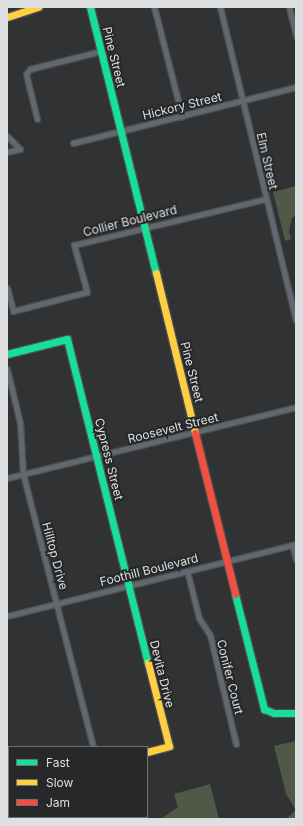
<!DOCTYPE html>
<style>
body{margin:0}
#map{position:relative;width:303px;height:826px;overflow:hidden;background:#313233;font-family:Inter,sans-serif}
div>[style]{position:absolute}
.green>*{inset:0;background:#505846}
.roads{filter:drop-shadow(1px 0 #4d4e4f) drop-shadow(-1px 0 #4d4e4f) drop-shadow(0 1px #4d4e4f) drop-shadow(0 -1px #4d4e4f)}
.street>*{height:5px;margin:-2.5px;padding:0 2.5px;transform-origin:2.5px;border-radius:2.5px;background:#62686f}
.fast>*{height:7px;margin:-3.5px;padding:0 3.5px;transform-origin:3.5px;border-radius:3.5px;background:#16e098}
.slow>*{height:7px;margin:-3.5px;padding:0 3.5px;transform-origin:3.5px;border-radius:3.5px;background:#ffcf43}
.jam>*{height:7px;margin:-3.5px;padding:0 3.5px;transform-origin:3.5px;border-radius:3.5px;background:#f24e42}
span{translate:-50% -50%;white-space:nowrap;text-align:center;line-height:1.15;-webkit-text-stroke:4px #26282a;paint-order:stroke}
.street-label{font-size:12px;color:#dedfe0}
.frame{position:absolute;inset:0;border:8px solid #dedfe0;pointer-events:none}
.legend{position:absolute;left:8px;top:746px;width:140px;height:72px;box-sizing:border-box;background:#26282a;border:1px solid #707173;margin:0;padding:5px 7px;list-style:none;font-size:12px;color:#dedfe0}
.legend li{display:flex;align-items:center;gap:8px;height:20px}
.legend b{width:20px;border:1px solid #707173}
</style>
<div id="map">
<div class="green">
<div style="clip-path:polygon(296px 186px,296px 215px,292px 218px,289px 231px,291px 239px,285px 241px,273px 192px)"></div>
<div style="clip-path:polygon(296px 741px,296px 819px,286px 819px,296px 810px,286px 794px,274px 746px)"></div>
<div style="clip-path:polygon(210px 784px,219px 819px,161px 819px,178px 807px,174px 794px)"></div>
</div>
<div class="roads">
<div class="street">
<div style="left:154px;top:7px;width:113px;rotate:75.6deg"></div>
<div style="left:220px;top:7px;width:322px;rotate:76.4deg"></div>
<div style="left:289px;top:7px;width:30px;rotate:76deg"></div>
<div style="left:37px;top:119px;width:46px;rotate:-103.7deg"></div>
<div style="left:26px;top:74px;width:6px;rotate:-51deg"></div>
<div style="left:30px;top:69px;width:73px;rotate:-14.2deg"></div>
<div style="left:7px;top:136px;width:18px;rotate:45deg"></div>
<div style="left:20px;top:149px;width:13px;rotate:167deg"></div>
<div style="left:73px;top:143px;width:230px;rotate:-14.1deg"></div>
<div style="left:7px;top:288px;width:24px;rotate:75deg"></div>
<div style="left:13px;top:311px;width:76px;rotate:-14.4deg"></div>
<div style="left:87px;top:292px;width:49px;rotate:-105.5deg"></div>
<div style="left:74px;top:245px;width:197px;rotate:-13.5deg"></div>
<div style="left:7px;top:369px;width:56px;rotate:76.5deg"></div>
<div style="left:20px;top:423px;width:51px;rotate:86.6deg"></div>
<div style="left:23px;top:474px;width:282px;rotate:75.6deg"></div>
<div style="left:7px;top:478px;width:298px;rotate:-13.8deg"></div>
<div style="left:292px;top:545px;width:15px;rotate:74deg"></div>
<div style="left:187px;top:571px;width:49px;rotate:75.7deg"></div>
<div style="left:199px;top:618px;width:20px;rotate:57deg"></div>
<div style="left:210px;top:635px;width:112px;rotate:76.6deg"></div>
<div style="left:7px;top:616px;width:298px;rotate:-14deg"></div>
<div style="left:7px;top:757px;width:8px;rotate:76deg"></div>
<div style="left:7px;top:787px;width:3px;rotate:-45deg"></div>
<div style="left:27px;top:817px;width:2px;rotate:63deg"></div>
</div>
<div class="fast">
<div style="left:90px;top:7px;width:274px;rotate:76.1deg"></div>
<div style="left:7px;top:354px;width:62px;rotate:-14deg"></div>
<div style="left:67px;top:339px;width:334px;rotate:76deg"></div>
<div style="left:235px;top:594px;width:119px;rotate:75.8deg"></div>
<div style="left:264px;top:709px;width:11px;rotate:22deg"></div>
<div style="left:274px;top:713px;width:22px"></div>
</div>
<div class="slow">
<div style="left:7px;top:17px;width:33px;rotate:-18deg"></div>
<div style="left:156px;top:273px;width:165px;rotate:76.3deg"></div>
<div style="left:147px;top:752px;width:23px;rotate:-15deg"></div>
<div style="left:169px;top:746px;width:86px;rotate:-104.2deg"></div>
</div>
<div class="jam">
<div style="left:195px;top:433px;width:166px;rotate:76deg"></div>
</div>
</div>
<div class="street-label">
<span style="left:114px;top:57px;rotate:76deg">Pine Street</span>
<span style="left:182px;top:106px;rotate:-14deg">Hickory Street</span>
<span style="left:267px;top:161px;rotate:77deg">Elm Street</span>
<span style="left:130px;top:221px;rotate:-14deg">Collier Boulevard</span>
<span style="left:192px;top:372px;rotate:76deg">Pine Street</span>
<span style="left:173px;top:428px;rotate:-14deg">Roosevelt Street</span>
<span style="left:109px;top:459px;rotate:76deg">Cypress Street</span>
<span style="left:55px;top:556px;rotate:75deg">Hilltop Drive</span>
<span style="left:149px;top:570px;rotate:-14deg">Foothill Boulevard</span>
<span style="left:162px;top:674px;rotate:76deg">Devita Drive</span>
<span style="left:230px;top:677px;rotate:76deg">Conifer Court</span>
</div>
<div class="frame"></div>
<ul class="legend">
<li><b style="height:5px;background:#16e098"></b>Fast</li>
<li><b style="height:5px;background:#ffcf43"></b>Slow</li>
<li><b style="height:5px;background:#f24e42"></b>Jam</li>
</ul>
</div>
